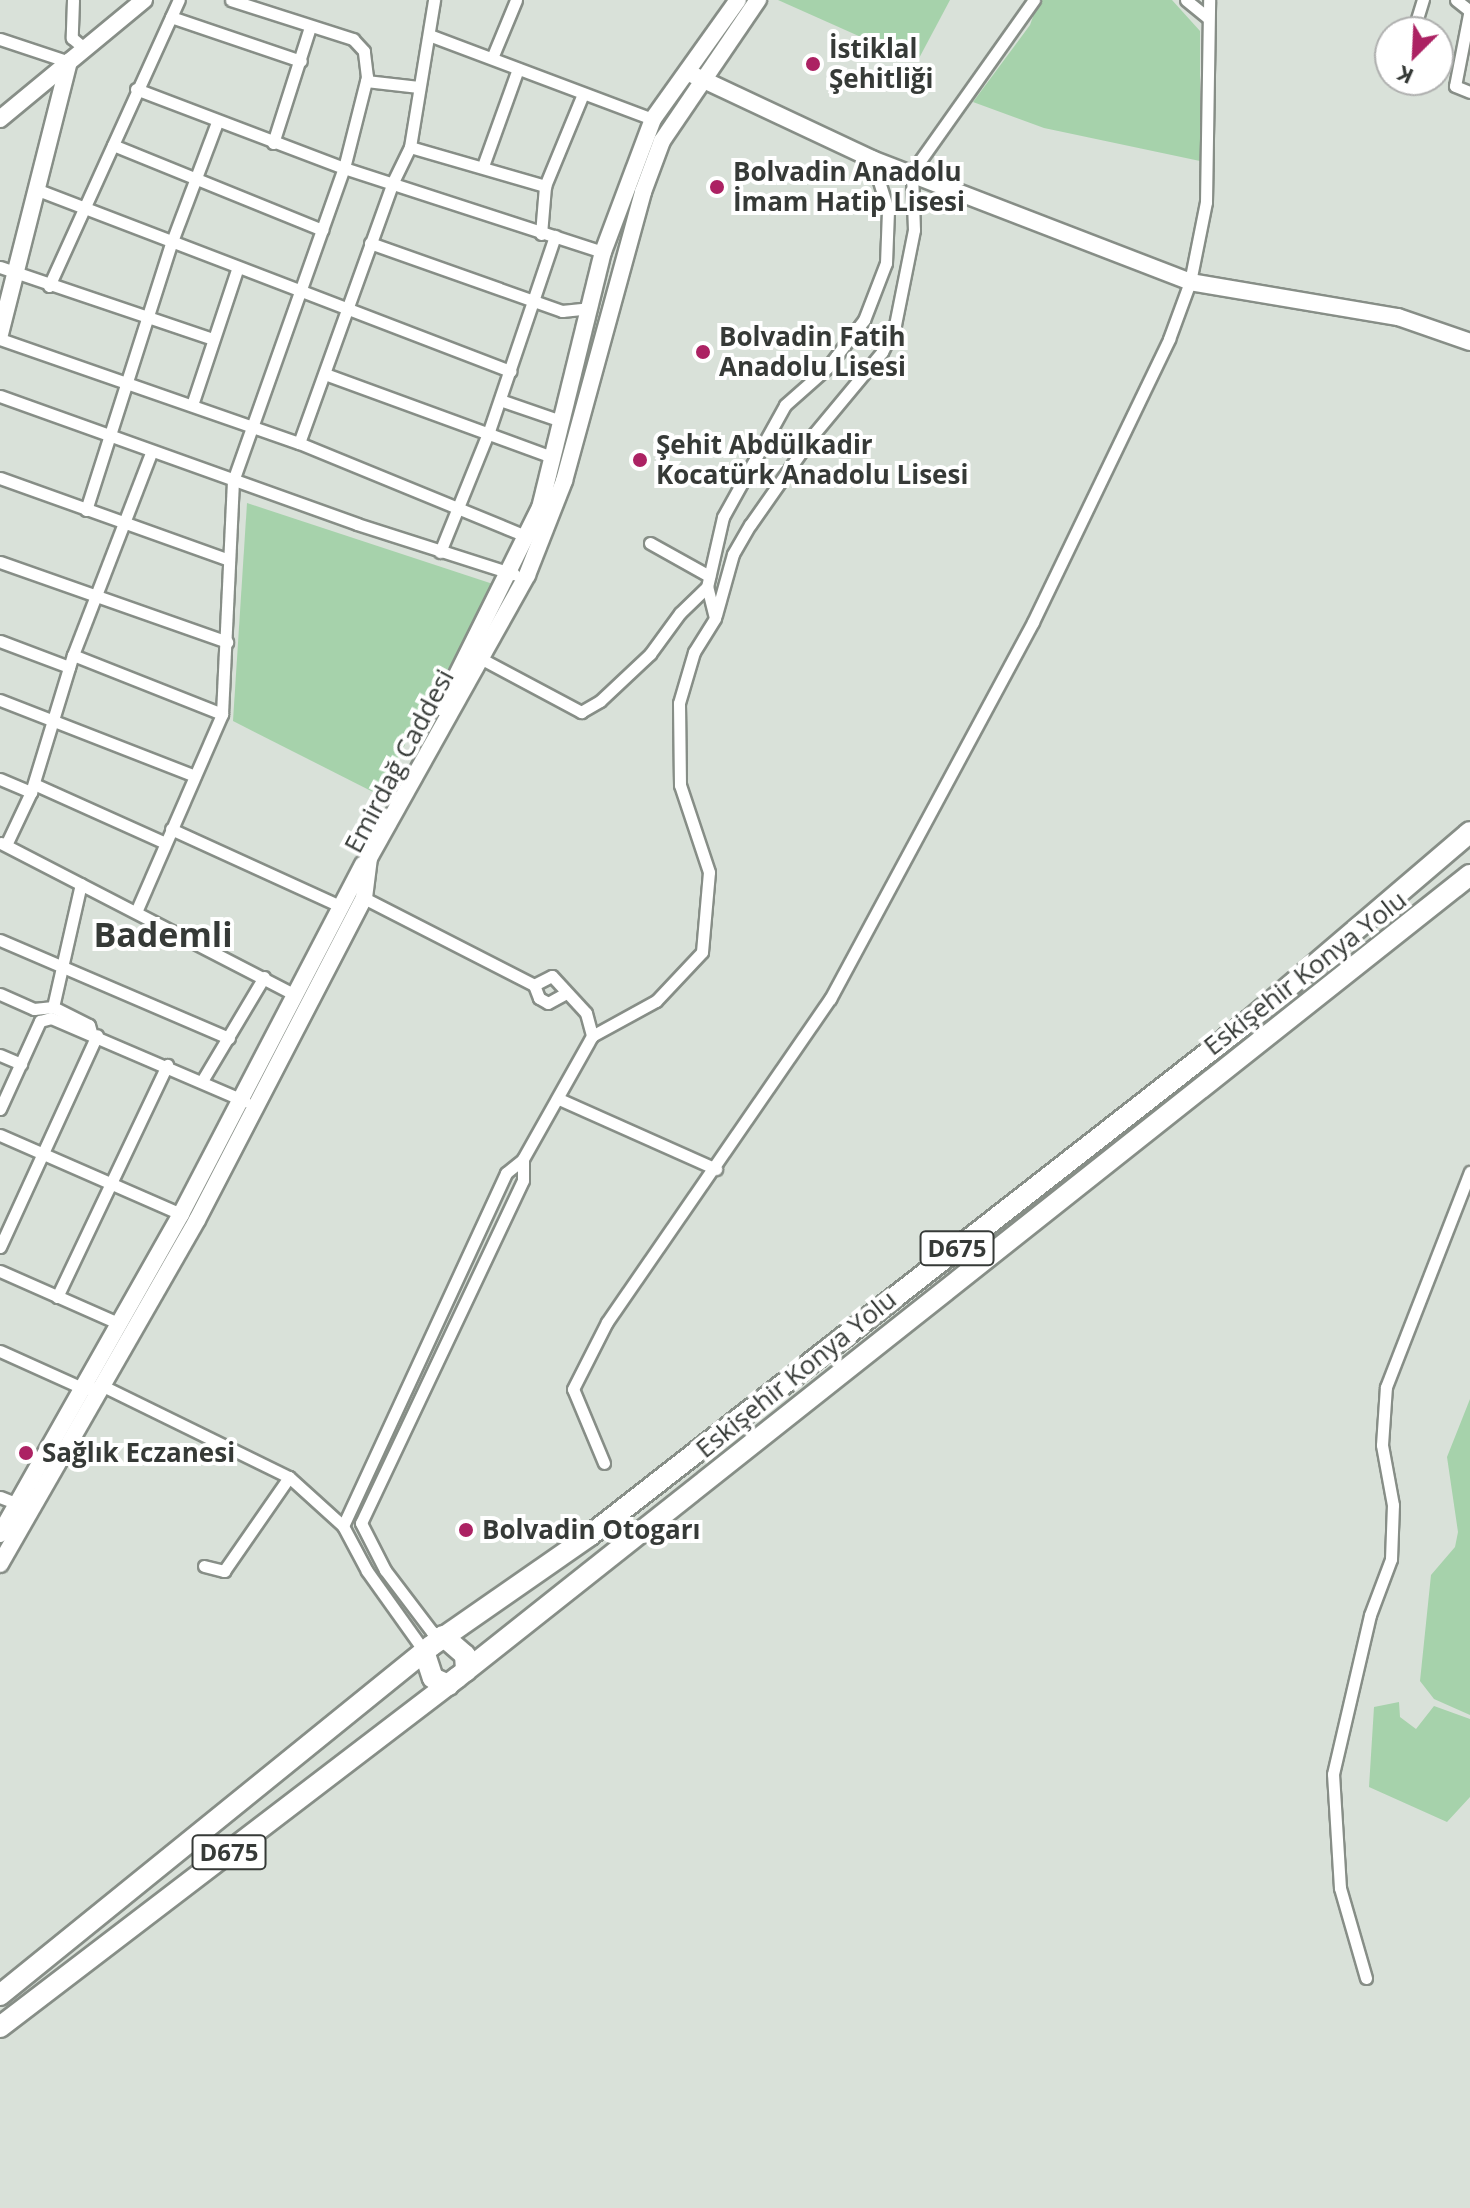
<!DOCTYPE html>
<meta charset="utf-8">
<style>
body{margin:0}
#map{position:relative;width:1470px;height:2208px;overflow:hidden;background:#d9e1d9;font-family:"Open Sans",sans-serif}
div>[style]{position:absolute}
.green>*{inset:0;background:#a6d2ab}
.roads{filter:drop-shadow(2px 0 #878e87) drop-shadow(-2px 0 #878e87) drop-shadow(0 2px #878e87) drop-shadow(0 -2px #878e87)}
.street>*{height:11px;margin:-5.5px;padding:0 5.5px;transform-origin:5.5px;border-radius:5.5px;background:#fff}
.secondary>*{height:16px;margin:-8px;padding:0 8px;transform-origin:8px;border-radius:8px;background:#fff}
.highway>*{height:20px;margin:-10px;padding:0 10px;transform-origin:10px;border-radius:10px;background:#fff}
.dots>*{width:22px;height:22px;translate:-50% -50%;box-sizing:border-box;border:4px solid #fff;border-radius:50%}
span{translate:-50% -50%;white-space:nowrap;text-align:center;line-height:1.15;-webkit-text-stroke:8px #fff;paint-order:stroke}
.shield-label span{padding:2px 6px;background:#fff;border:2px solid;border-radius:6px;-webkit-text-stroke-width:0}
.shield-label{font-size:24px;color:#363a37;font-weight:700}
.poi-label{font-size:26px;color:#363a37;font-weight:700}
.left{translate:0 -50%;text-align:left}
.street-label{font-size:26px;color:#363a37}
.district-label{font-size:34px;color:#363a37;font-weight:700}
.north{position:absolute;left:1374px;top:16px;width:80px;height:80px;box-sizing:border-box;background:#fff;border:2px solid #afb0af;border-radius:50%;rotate:204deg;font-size:22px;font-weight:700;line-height:32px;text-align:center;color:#363a37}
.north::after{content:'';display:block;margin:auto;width:28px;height:36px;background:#ac2263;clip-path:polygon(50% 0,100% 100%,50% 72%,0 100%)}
</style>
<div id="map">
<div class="green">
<div style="clip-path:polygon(778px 0,950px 0,917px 62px)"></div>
<div style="clip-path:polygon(1039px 0,1172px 0,1200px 31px,1200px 161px,1044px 128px,973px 102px,1030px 25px)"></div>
<div style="clip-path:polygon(247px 503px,496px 585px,377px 794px,233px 721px)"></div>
<div style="clip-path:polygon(1470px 1399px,1470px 1715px,1434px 1699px,1420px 1681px,1431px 1575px,1455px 1547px,1458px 1532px,1447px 1457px)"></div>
<div style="clip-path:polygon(1399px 1702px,1400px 1717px,1416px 1729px,1434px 1706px,1470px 1719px,1470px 1797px,1447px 1822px,1369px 1787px,1374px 1707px)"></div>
</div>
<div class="roads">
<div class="street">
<div style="left:73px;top:0;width:38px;rotate:92deg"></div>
<div style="left:72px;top:38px;width:16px;rotate:40deg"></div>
<div style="left:1186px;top:0;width:28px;rotate:39deg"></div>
<div style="left:1456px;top:0;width:16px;rotate:38deg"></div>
<div style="left:1470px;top:9px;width:78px;rotate:101deg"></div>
<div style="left:1455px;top:86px;width:16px;rotate:22deg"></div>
<div style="left:171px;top:17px;width:137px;rotate:18.7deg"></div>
<div style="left:1413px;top:32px;width:34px;rotate:-73deg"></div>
<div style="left:429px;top:35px;width:239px;rotate:20.6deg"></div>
<div style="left:0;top:39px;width:73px;rotate:18.4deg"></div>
<div style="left:492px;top:58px;width:63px;rotate:-67.5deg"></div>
<div style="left:366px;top:81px;width:53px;rotate:6.5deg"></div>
<div style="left:136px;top:89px;width:222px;rotate:20.8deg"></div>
<div style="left:344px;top:168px;width:272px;rotate:18deg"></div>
<div style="left:273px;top:143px;width:122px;rotate:-72.3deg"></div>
<div style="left:113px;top:145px;width:226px;rotate:22.1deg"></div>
<div style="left:410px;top:147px;width:141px;rotate:16.1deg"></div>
<div style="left:483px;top:166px;width:103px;rotate:-70.2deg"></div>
<div style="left:38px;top:190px;width:506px;rotate:20.98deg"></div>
<div style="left:541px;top:234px;width:48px;rotate:-85.2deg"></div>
<div style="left:545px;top:186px;width:100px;rotate:-67.6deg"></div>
<div style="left:370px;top:243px;width:204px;rotate:19.5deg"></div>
<div style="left:562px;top:311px;width:27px;rotate:-6deg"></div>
<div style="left:0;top:267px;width:225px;rotate:18.7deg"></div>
<div style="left:49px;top:286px;width:314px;rotate:-65.6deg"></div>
<div style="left:0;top:339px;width:317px;rotate:19.2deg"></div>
<div style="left:299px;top:443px;width:245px;rotate:22.3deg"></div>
<div style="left:325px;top:374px;width:242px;rotate:20.1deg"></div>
<div style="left:0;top:396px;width:379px;rotate:19.7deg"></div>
<div style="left:357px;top:524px;width:165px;rotate:17.7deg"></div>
<div style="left:500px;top:400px;width:65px;rotate:19deg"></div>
<div style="left:192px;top:405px;width:142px;rotate:-71.6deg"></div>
<div style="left:299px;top:443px;width:275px;rotate:-70.2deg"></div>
<div style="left:392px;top:184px;width:41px;rotate:-64.1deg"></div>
<div style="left:410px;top:147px;width:149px;rotate:-80.7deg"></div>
<div style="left:0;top:478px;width:243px;rotate:19.7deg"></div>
<div style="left:86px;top:510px;width:279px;rotate:-72.3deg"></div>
<div style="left:171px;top:244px;width:130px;rotate:-69.3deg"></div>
<div style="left:650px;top:543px;width:68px;rotate:29.2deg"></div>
<div style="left:440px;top:552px;width:131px;rotate:-68deg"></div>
<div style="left:489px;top:431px;width:206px;rotate:-71.3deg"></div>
<div style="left:0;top:562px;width:241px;rotate:19.4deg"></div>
<div style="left:716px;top:615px;width:63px;rotate:-74.4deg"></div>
<div style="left:733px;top:554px;width:34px;rotate:-60deg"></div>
<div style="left:750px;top:525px;width:110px;rotate:-55deg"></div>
<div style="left:813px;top:435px;width:108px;rotate:-50.3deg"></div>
<div style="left:882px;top:352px;width:30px;rotate:-64deg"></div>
<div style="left:895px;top:325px;width:97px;rotate:-78.7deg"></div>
<div style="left:914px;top:230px;width:58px;rotate:-92deg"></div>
<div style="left:912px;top:172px;width:211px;rotate:-54.7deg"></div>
<div style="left:0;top:641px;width:74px;rotate:20.6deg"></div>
<div style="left:73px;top:655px;width:160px;rotate:21.6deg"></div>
<div style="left:480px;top:658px;width:115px;rotate:28.1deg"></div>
<div style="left:581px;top:712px;width:22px;rotate:-30deg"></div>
<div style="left:600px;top:701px;width:69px;rotate:-43.2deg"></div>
<div style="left:650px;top:654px;width:51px;rotate:-53.8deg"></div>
<div style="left:680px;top:613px;width:37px;rotate:-44deg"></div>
<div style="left:0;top:700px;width:209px;rotate:21.3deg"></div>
<div style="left:0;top:779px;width:34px;rotate:23deg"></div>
<div style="left:34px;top:784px;width:144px;rotate:24.2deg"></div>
<div style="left:171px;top:829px;width:188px;rotate:24.5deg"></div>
<div style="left:1px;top:843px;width:332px;rotate:27.3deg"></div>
<div style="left:6px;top:845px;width:59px;rotate:-64.7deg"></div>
<div style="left:31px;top:792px;width:143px;rotate:-73deg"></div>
<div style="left:73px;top:655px;width:217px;rotate:-68.9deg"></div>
<div style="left:364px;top:898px;width:191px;rotate:27.1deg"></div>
<div style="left:534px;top:985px;width:20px;rotate:-27deg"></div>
<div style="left:552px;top:976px;width:50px;rotate:47.4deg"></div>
<div style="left:586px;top:1013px;width:24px;rotate:75deg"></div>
<div style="left:136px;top:912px;width:216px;rotate:-66.5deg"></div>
<div style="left:222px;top:714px;width:233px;rotate:-87.3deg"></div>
<div style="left:233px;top:481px;width:332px;rotate:-70.5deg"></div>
<div style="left:344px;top:168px;width:94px;rotate:-75.8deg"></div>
<div style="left:367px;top:77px;width:26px;rotate:-97deg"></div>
<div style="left:364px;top:51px;width:16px;rotate:-133deg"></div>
<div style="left:353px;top:39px;width:128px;rotate:-162.3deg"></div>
<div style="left:0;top:940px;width:249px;rotate:23.2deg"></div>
<div style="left:534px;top:985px;width:14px;rotate:69deg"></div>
<div style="left:539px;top:998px;width:10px;rotate:29deg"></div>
<div style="left:548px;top:1003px;width:21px;rotate:-29deg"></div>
<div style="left:0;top:994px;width:37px;rotate:24deg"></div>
<div style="left:34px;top:1009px;width:19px;rotate:-6deg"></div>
<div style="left:53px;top:1007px;width:126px;rotate:-77.2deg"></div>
<div style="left:53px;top:1007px;width:40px;rotate:26.6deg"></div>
<div style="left:89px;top:1025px;width:7px;rotate:74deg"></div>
<div style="left:0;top:1055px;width:23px;rotate:23deg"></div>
<div style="left:202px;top:1081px;width:121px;rotate:-59.2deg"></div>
<div style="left:559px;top:1099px;width:172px;rotate:24deg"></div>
<div style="left:0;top:1109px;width:97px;rotate:-65.6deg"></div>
<div style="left:40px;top:1021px;width:11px;rotate:-15deg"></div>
<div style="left:51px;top:1018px;width:211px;rotate:23.2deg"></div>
<div style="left:0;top:1135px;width:197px;rotate:23.6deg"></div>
<div style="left:0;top:1247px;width:233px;rotate:-65.4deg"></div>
<div style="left:0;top:1271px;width:131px;rotate:23.8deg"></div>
<div style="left:57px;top:1297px;width:257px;rotate:-64.6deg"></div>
<div style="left:0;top:1351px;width:92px;rotate:24.3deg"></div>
<div style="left:84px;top:1389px;width:21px;rotate:-5deg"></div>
<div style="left:105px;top:1387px;width:205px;rotate:26.1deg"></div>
<div style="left:289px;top:1477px;width:73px;rotate:42.2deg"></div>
<div style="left:343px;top:1526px;width:51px;rotate:61.9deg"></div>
<div style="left:367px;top:1571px;width:98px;rotate:54.5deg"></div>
<div style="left:604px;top:1463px;width:80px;rotate:-112.7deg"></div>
<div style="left:573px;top:1389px;width:75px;rotate:-63.1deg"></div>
<div style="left:607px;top:1322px;width:393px;rotate:-55.4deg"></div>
<div style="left:830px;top:999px;width:428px;rotate:-61.7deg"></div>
<div style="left:1033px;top:622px;width:314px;rotate:-64.3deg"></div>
<div style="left:1169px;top:339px;width:61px;rotate:-69.8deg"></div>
<div style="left:1190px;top:282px;width:82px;rotate:-78.7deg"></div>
<div style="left:1206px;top:202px;width:202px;rotate:-89.1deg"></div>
<div style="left:0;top:1497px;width:19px;rotate:21deg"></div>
<div style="left:361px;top:1523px;width:379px;rotate:-64.7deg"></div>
<div style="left:523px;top:1180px;width:21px;rotate:-90deg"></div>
<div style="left:361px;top:1523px;width:53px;rotate:62.9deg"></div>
<div style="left:385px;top:1570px;width:78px;rotate:52.8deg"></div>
<div style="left:432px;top:1632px;width:12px;rotate:20deg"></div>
<div style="left:343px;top:1526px;width:389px;rotate:-65.2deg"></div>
<div style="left:506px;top:1173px;width:22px;rotate:-39deg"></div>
<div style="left:523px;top:1159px;width:141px;rotate:-60.7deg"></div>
<div style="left:592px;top:1036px;width:73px;rotate:-28.7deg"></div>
<div style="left:656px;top:1001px;width:67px;rotate:-46.8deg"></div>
<div style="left:702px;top:952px;width:80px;rotate:-85deg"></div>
<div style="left:709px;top:872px;width:92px;rotate:-108.4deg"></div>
<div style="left:680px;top:785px;width:82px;rotate:-90.7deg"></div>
<div style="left:679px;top:703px;width:53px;rotate:-73.6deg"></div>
<div style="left:694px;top:652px;width:40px;rotate:-58deg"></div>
<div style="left:715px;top:618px;width:32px;rotate:-104deg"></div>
<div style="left:707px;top:587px;width:72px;rotate:-77.1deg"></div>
<div style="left:723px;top:517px;width:128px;rotate:-61deg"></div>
<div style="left:785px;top:405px;width:56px;rotate:-41.4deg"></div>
<div style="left:827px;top:368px;width:61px;rotate:-52.4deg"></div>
<div style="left:864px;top:320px;width:61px;rotate:-68.9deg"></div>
<div style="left:886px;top:263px;width:53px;rotate:-87.8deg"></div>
<div style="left:888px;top:210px;width:53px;rotate:-107.4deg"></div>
<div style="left:204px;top:1566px;width:21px;rotate:14deg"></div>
<div style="left:224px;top:1571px;width:114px;rotate:-55.3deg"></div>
<div style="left:1366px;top:1978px;width:94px;rotate:-106.1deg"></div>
<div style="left:1340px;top:1888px;width:114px;rotate:-93.5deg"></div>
<div style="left:1333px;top:1774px;width:163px;rotate:-76.9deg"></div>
<div style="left:1370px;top:1615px;width:60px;rotate:-69.4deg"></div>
<div style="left:1391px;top:1559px;width:54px;rotate:-87.9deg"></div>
<div style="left:1393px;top:1505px;width:61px;rotate:-100.4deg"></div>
<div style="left:1382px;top:1445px;width:58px;rotate:-86.1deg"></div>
<div style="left:1386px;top:1387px;width:231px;rotate:-68.7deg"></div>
</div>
<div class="secondary">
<div style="left:693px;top:75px;width:198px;rotate:25.1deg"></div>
<div style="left:872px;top:159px;width:341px;rotate:21.1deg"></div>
<div style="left:1190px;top:282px;width:211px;rotate:9.6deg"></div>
<div style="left:1398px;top:317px;width:76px;rotate:19.1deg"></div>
<div style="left:0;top:119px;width:187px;rotate:-39.6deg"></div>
<div style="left:0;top:334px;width:281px;rotate:-75.8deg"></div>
<div style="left:441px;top:707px;width:222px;rotate:-63.6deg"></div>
<div style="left:540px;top:508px;width:264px;rotate:-76.2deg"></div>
<div style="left:603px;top:252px;width:142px;rotate:-69.4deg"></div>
<div style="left:653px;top:119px;width:146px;rotate:-54.5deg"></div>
<div style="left:0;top:1534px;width:368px;rotate:-60.5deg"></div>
<div style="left:181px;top:1214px;width:394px;rotate:-62.5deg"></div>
<div style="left:0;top:1564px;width:396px;rotate:-60.2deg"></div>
<div style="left:197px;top:1220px;width:363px;rotate:-62.6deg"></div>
<div style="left:364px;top:898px;width:40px;rotate:-82.9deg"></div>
<div style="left:369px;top:858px;width:324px;rotate:-60.8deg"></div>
<div style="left:527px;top:575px;width:101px;rotate:-68.5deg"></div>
<div style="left:564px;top:481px;width:300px;rotate:-74.7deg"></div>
<div style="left:643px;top:192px;width:54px;rotate:-69.6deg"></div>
<div style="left:662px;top:141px;width:171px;rotate:-55.8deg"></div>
</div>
<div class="highway">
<div style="left:443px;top:1636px;width:29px;rotate:41deg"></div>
<div style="left:465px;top:1655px;width:16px;rotate:86deg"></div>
<div style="left:424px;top:1651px;width:28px;rotate:72deg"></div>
<div style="left:433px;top:1678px;width:17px;rotate:25deg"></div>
<div style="left:0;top:1995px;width:555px;rotate:-39deg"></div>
<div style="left:431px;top:1646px;width:193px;rotate:-34.8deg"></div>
<div style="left:589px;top:1536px;width:839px;rotate:-37.98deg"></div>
<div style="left:1250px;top:1020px;width:289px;rotate:-40.5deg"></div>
<div style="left:0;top:2027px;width:576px;rotate:-37.39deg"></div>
<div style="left:458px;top:1677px;width:1291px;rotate:-38.4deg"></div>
</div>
</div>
<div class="dots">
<div style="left:813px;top:64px;background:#ac2263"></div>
<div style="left:717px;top:187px;background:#ac2263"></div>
<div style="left:703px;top:352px;background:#ac2263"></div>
<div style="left:640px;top:460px;background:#ac2263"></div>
<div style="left:26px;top:1453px;background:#ac2263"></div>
<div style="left:466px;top:1530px;background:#ac2263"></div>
</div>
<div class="shield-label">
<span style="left:957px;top:1248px">D675</span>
<span style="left:229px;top:1852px">D675</span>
</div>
<div class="poi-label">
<span class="left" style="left:829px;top:64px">İstiklal<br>Şehitliği</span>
<span class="left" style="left:733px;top:187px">Bolvadin Anadolu<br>İmam Hatip Lisesi</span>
<span class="left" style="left:719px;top:352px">Bolvadin Fatih<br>Anadolu Lisesi</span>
<span class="left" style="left:656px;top:460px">Şehit Abdülkadir<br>Kocatürk Anadolu Lisesi</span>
<span class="left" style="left:42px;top:1453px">Sağlık Eczanesi</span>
<span class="left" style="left:482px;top:1530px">Bolvadin Otogarı</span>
</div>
<div class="street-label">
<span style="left:399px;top:761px;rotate:-62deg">Emirdağ Caddesi</span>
<span style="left:1305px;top:973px;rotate:-38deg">Eskişehir Konya Yolu</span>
<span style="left:796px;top:1374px;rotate:-39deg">Eskişehir Konya Yolu</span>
</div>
<div class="district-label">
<span style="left:163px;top:935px">Bademli</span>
</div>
<div class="north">K</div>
</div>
